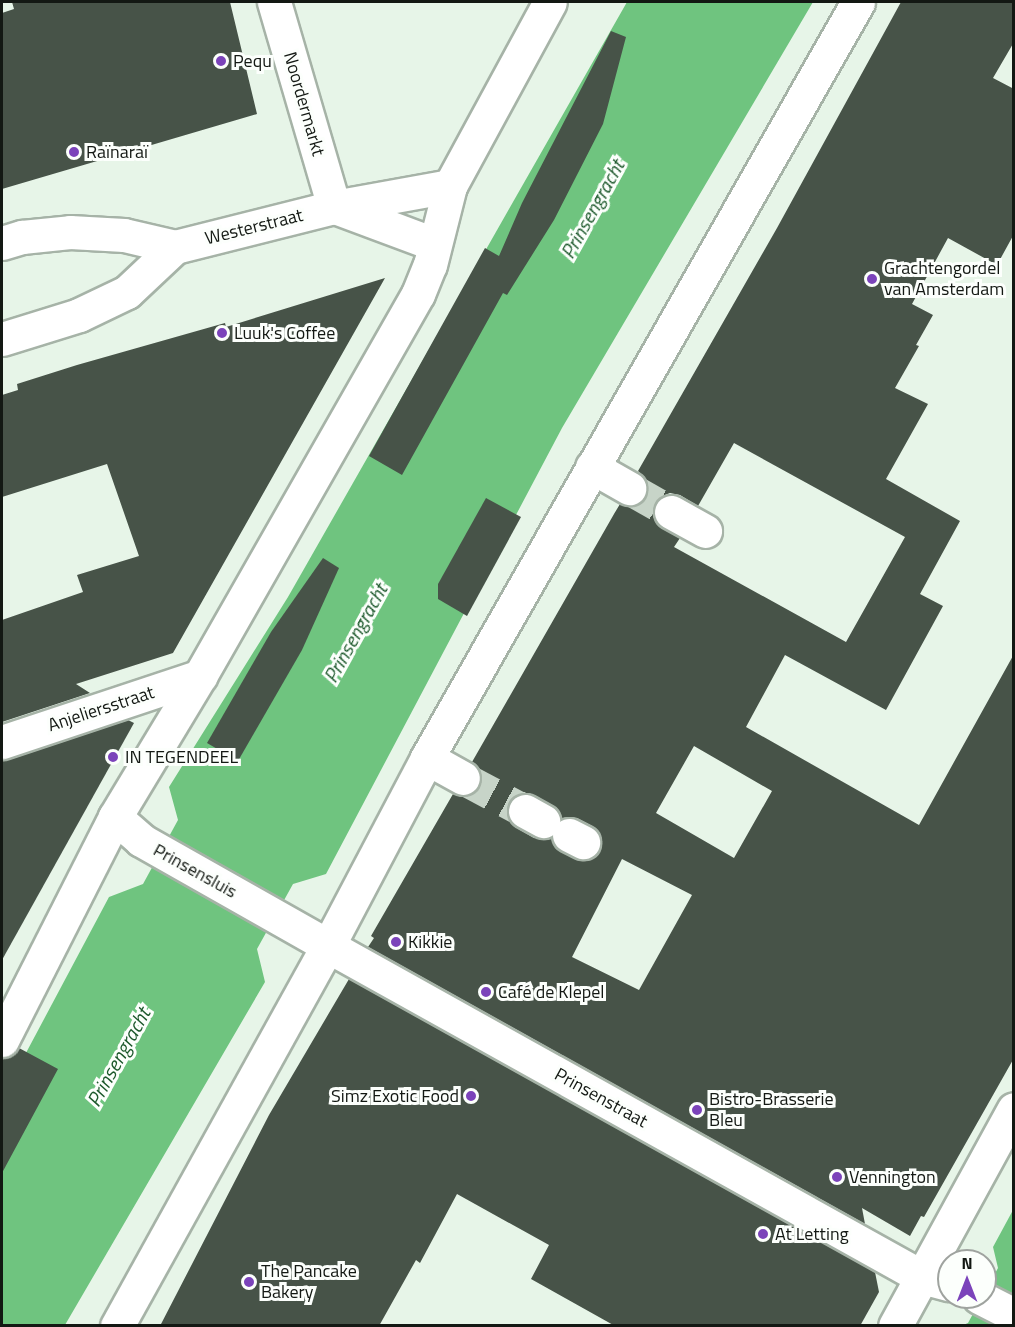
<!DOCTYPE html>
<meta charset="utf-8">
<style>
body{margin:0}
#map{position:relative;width:1015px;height:1327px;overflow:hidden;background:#e7f5e8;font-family:"Titillium Web",sans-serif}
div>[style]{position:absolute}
.water>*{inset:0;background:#6fc47f}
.building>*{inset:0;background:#475348}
.pedestrian-tunnel>*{height:33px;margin-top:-16.5px;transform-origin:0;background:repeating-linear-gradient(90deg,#c7d4c8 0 33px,transparent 0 49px)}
.roads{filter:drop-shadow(2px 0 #a6b3a7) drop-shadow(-2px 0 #a6b3a7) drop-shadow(0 2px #a6b3a7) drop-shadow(0 -2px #a6b3a7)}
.pedestrian>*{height:33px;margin:-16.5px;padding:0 16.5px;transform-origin:16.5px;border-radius:16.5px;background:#fff}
.minor>*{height:33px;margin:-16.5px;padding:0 16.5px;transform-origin:16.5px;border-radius:16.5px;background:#fff}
.dots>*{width:16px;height:16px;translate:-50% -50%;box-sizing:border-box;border:3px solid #fcfffc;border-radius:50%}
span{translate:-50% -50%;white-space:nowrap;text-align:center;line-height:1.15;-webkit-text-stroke:6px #fcfffc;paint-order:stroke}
.poi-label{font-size:18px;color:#131813}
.left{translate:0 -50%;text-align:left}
.right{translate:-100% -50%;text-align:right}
.street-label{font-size:18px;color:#131813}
.water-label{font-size:20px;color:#1d592c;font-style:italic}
.frame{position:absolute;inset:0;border:3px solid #131813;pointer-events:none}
.north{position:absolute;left:937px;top:1249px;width:60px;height:60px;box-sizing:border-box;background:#fcfffc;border:2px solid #9fa39f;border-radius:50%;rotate:0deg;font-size:16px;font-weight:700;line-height:24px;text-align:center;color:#131813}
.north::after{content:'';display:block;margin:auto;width:21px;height:27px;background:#7b43ba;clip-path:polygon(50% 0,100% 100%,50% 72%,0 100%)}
</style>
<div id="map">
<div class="water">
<div style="clip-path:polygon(627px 2px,813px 2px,562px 428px,326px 874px,293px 884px,257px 949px,265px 982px,65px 1325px,2px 1326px,2px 1098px,109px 897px,143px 884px,178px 820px,169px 787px,288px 597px)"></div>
<div style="clip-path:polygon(1013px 1210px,1013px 1325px,961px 1326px,968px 1323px,998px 1268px,993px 1247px)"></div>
</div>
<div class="building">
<div style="clip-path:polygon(12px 2px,230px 2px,257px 114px,2px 189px,2px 13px,14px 9px)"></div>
<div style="clip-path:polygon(evenodd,901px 2px,1014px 2px,1014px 42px,993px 78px,1014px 89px,1014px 234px,997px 265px,948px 238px,912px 304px,933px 315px,916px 345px,919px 346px,895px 388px,928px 404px,886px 479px,960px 521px,920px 594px,943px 606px,886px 710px,785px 655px,746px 727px,919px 825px,1014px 654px,1014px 1058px,924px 1217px,921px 1216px,910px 1236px,862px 1208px,865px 1224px,368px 947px,374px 938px,371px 936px,453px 794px,464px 797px,472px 794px,479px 788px,482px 777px,479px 768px,472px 762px,614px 514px,620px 504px,630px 507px,639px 504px,645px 498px,648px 487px,645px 478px,638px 471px,777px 228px,901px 2px,734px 443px,905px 537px,846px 642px,674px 547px,680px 538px,655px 521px,652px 513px,654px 503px,662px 496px,670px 493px,680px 495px,698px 506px,734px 443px,901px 2px,694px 746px,772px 791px,734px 858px,656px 813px,694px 746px,901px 2px,524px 792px,552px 805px,561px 818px,577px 818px,592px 826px,599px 832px,602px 840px,599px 851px,593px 858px,585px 861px,575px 859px,560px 851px,551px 838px,534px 838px,515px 827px,509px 820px,506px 812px,508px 802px,515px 795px,524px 792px,901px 2px,622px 859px,692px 895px,639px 990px,572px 957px,622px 859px)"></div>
<div style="clip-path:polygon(611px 31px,626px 37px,603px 124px,554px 220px,507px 295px,503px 293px,402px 475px,369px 456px,485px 248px,499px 256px,522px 203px)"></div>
<div style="clip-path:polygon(385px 278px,173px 653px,76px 684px,90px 693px,2px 722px,2px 620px,83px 592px,77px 575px,139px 556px,107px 464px,2px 497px,2px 395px,18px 390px,17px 384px,77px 365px,225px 323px,226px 327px)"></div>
<div style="clip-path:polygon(486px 498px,521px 517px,467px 616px,438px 599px,438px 584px)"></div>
<div style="clip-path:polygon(323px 558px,339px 568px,302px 650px,238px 761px,207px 743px,271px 632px)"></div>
<div style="clip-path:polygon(128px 720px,134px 723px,2px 960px,2px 760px)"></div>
<div style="clip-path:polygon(349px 979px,875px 1272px,879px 1292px,860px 1326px,615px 1326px,531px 1279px,549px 1245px,457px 1194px,420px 1263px,416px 1260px,379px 1326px,160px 1326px,269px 1115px)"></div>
<div style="clip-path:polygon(19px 1048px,58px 1069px,2px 1173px,2px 1058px,12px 1056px)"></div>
</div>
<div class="pedestrian-tunnel">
<div style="left:629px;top:488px;width:48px;rotate:29.7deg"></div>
<div style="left:463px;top:778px;width:70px;rotate:28deg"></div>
</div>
<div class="roads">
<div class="pedestrian">
<div style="left:592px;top:467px;width:43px;rotate:29.6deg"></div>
<div style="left:671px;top:512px;width:39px;rotate:29deg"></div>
<div style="left:427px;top:758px;width:41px;rotate:29.1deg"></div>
<div style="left:525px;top:811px;width:21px;rotate:29deg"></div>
<div style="left:569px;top:835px;width:16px;rotate:27deg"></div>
</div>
<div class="minor">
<div style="left:274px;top:2px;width:214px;rotate:73.7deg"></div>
<div style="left:335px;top:207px;width:106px;rotate:20.5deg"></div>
<div style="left:2px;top:243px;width:21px;rotate:-17deg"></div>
<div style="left:22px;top:237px;width:48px;rotate:-5.9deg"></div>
<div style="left:70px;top:232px;width:54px;rotate:3.2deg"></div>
<div style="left:124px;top:235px;width:52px;rotate:13.2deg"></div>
<div style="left:175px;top:247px;width:164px;rotate:-14.1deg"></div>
<div style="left:334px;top:207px;width:118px;rotate:-10.3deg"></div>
<div style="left:2px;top:339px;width:81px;rotate:-17.3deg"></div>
<div style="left:79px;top:315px;width:53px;rotate:-25.6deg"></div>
<div style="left:127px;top:292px;width:66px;rotate:-43.2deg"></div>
<div style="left:2px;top:742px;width:209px;rotate:-18.4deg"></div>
<div style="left:115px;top:817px;width:35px;rotate:41deg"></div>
<div style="left:141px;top:840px;width:215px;rotate:29.5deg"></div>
<div style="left:328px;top:946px;width:680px;rotate:29.13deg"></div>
<div style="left:922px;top:1277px;width:28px;rotate:15deg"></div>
<div style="left:2px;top:1040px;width:250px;rotate:-63.1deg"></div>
<div style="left:115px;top:817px;width:165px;rotate:-58.9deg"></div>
<div style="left:200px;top:676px;width:440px;rotate:-60.3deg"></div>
<div style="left:418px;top:294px;width:31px;rotate:-68deg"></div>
<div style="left:430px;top:265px;width:81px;rotate:-75.8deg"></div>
<div style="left:450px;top:186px;width:209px;rotate:-61.5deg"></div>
<div style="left:979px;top:1297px;width:39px;rotate:27deg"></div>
<div style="left:117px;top:1326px;width:435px;rotate:-61deg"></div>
<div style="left:328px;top:946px;width:212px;rotate:-62.2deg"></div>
<div style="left:427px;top:758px;width:870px;rotate:-60.31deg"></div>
<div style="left:895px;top:1326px;width:247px;rotate:-61.3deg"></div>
</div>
</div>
<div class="dots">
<div style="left:221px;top:61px;background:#7b43ba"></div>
<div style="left:74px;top:152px;background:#7b43ba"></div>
<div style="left:872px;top:279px;background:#7b43ba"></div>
<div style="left:222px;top:333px;background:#7b43ba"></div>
<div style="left:113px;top:757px;background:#7b43ba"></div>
<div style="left:396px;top:942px;background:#7b43ba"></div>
<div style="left:486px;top:992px;background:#7b43ba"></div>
<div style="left:471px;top:1096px;background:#7b43ba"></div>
<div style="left:697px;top:1110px;background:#7b43ba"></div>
<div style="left:837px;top:1177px;background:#7b43ba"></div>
<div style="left:763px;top:1234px;background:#7b43ba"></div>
<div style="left:249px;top:1282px;background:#7b43ba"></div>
</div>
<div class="poi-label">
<span class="left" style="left:233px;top:61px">Pequ</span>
<span class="left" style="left:86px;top:152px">Raïnaraï</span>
<span class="left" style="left:884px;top:279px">Grachtengordel<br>van Amsterdam</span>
<span class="left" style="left:234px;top:333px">Luuk's Coffee</span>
<span class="left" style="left:125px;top:757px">IN TEGENDEEL</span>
<span class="left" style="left:408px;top:942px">Kikkie</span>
<span class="left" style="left:498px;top:992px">Café de Klepel</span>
<span class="right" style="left:459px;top:1096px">Simz Exotic Food</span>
<span class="left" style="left:709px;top:1110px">Bistro-Brasserie<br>Bleu</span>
<span class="left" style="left:849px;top:1177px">Vennington</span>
<span class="left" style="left:775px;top:1234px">At Letting</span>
<span class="left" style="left:261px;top:1282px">The Pancake<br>Bakery</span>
</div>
<div class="street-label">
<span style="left:304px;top:104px;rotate:74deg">Noordermarkt</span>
<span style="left:254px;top:227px;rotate:-14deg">Westerstraat</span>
<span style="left:101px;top:709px;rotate:-18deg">Anjeliersstraat</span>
<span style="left:195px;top:871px;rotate:29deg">Prinsensluis</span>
<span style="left:601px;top:1098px;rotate:29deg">Prinsenstraat</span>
</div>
<div class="water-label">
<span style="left:592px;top:209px;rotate:-61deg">Prinsengracht</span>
<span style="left:355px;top:633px;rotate:-61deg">Prinsengracht</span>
<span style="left:118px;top:1057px;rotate:-61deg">Prinsengracht</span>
</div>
<div class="frame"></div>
<div class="north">N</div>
</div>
